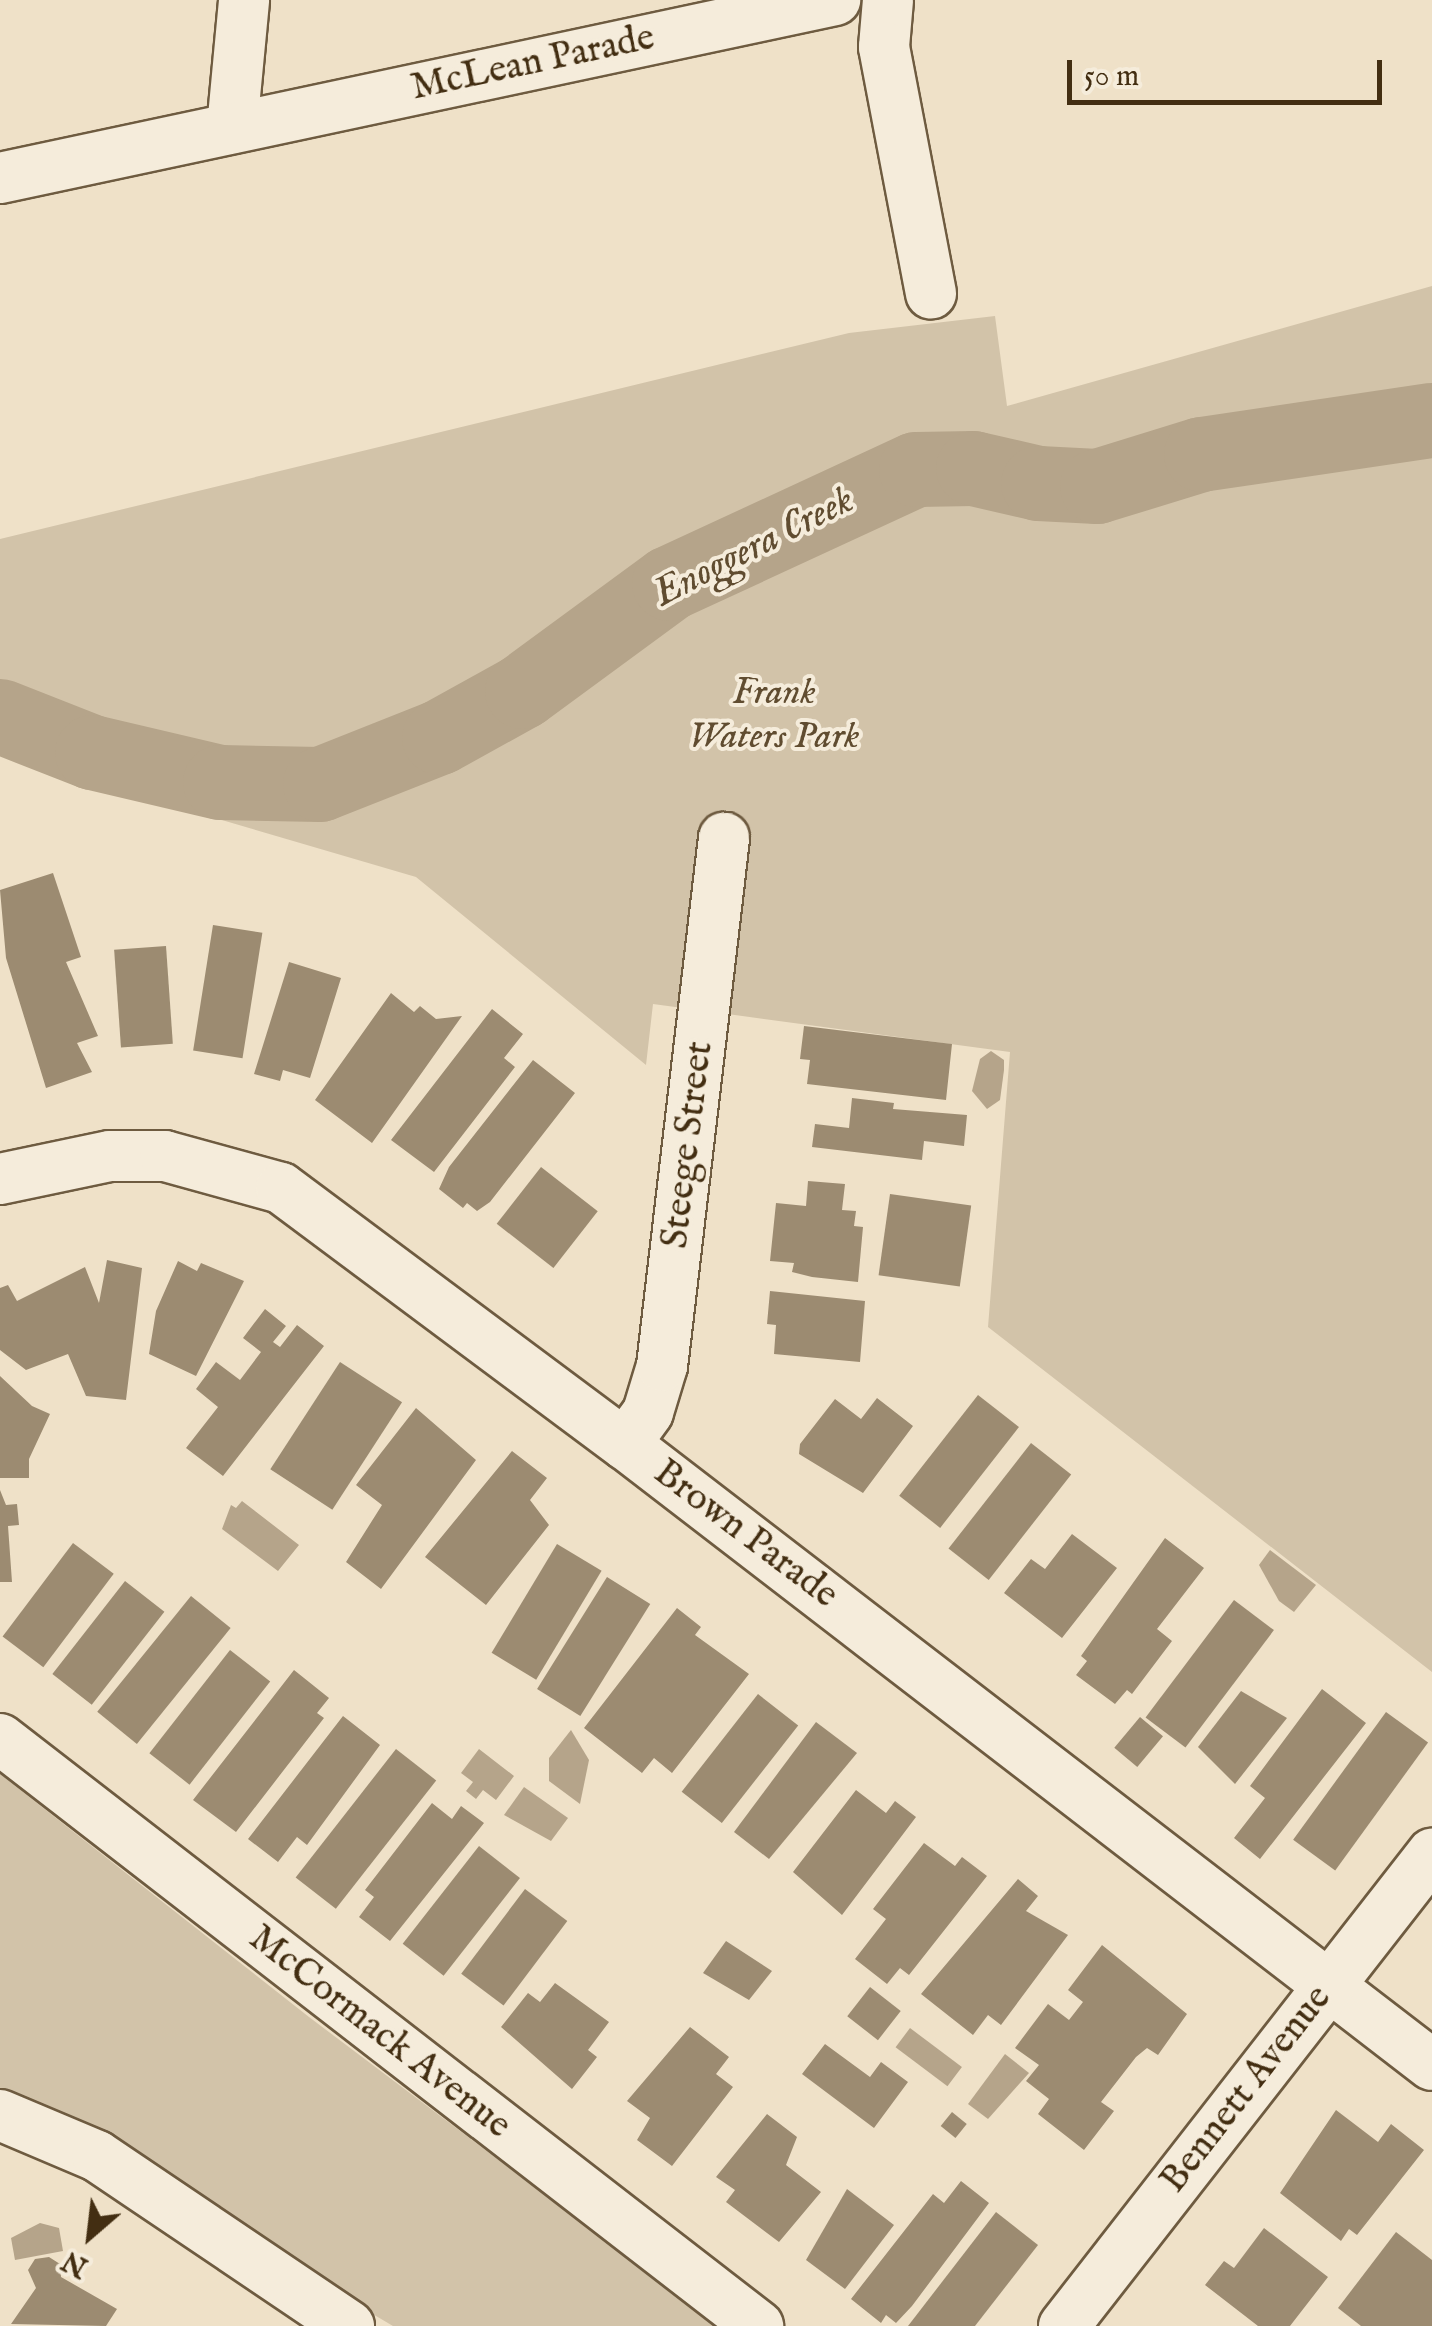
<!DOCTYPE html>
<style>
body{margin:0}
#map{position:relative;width:1432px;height:2326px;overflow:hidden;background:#efe1c8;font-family:"IM FELL English",serif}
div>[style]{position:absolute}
.green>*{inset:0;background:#d2c3a9}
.water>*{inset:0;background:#b5a48a;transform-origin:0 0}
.river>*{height:75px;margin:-37.5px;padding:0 37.5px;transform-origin:37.5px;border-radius:37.5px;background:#b5a48a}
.building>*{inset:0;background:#9c8b71;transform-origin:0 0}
.roads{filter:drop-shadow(2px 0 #6e5b40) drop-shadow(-2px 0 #6e5b40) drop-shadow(0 2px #6e5b40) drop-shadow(0 -2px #6e5b40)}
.street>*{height:50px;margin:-25px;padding:0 25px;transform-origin:25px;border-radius:25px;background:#f5ecdb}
span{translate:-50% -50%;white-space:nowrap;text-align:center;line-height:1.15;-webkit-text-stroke:8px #f5ecdb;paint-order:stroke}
.street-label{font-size:38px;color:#432e12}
.park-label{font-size:38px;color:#604c30;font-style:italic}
.water-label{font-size:40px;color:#604c30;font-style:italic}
.north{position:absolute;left:40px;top:2186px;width:100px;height:100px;-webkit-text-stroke:8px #f5ecdb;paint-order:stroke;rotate:208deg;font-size:28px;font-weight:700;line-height:40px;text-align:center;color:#432e12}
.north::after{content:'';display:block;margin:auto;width:35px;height:45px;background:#432e12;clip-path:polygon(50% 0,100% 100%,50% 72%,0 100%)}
.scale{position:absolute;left:1067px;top:60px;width:315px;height:45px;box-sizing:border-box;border:5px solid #432e12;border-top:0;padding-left:12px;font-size:30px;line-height:35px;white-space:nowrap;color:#432e12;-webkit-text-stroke:8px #f5ecdb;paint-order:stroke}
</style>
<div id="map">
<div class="green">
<div style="clip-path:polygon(1432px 286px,1432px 1672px,988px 1327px,1010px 1052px,653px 1004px,646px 1065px,416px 877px,0 755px,0 539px,849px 333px,995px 316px,1007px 406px)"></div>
<div style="clip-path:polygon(0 1774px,309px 2017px,719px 2326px,393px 2326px,0 2094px)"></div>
</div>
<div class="water">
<div style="clip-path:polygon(991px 1051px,1004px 1060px,1004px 1070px,1000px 1100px,987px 1109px,972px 1091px,980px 1059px)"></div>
<div style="clip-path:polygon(242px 1501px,299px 1545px,278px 1571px,222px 1529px,231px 1505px,236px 1508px)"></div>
<div style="clip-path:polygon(1270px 1550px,1316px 1585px,1294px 1612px,1279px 1601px,1259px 1565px)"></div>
<div style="clip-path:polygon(571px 1730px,589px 1760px,580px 1804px,549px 1781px,549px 1758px)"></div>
<div style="clip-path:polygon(479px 1749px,514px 1776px,496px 1800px,483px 1790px,476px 1799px,466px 1791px,473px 1782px,461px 1773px)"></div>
<div style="clip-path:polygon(524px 1787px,568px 1818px,551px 1841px,504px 1815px)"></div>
<div style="left:910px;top:2028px;width:65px;height:24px;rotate:37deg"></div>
<div style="clip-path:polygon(1005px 2054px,1029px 2073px,988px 2119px,968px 2104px)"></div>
<div style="clip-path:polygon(40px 2223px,59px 2228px,63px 2251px,15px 2260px,11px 2238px)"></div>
</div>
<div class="river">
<div style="left:0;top:716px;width:99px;rotate:21.4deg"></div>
<div style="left:92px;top:752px;width:131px;rotate:13.2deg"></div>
<div style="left:220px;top:782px;width:100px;rotate:1.1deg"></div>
<div style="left:320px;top:784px;width:128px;rotate:-21.6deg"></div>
<div style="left:439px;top:737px;width:95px;rotate:-29deg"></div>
<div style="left:522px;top:691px;width:182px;rotate:-36.3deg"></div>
<div style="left:669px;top:583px;width:272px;rotate:-24.8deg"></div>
<div style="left:916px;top:469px;width:57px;rotate:-1deg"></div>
<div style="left:973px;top:468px;width:67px;rotate:13deg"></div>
<div style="left:1038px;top:483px;width:59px;rotate:2.9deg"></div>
<div style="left:1097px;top:486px;width:109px;rotate:-17.1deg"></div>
<div style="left:1201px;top:454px;width:233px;rotate:-8.4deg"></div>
</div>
<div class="building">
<div style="clip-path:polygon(53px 873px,81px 957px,66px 962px,98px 1036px,77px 1043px,92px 1072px,46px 1088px,6px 958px,0 890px)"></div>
<div style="left:213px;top:925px;width:50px;height:127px;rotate:9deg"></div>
<div style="left:166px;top:946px;width:98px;height:52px;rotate:86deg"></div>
<div style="clip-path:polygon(289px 962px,341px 978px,310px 1078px,283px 1070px,280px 1081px,254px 1074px)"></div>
<div style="clip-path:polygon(391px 993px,414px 1012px,420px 1006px,436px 1019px,462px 1016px,372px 1143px,315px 1100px)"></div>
<div style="clip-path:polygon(492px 1009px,523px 1034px,504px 1058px,515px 1067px,434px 1172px,391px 1140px)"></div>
<div style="clip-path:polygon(804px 1026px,952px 1044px,946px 1100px,807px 1084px,810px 1060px,800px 1059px)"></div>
<div style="clip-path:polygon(533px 1060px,575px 1093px,490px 1202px,477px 1211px,467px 1203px,463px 1208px,439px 1189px,449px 1167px)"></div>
<div style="clip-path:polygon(852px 1098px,894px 1103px,893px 1109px,967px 1115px,964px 1146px,924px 1141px,922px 1160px,812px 1147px,815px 1124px,849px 1128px)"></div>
<div style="left:541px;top:1167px;width:72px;height:72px;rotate:38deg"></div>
<div style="clip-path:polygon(808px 1181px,845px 1184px,842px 1210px,856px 1211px,854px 1226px,863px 1227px,858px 1282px,812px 1277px,792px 1272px,794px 1263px,770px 1261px,776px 1203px,806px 1206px)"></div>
<div style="left:890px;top:1194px;width:82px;height:82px;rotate:8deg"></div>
<div style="clip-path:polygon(107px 1260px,142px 1268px,126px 1400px,86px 1396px,68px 1354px,26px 1370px,0 1350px,0 1288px,8px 1285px,17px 1301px,85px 1267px,99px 1303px)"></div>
<div style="clip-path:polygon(178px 1261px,197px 1271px,201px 1263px,244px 1281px,196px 1376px,149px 1354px,156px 1311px)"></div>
<div style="clip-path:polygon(770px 1291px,865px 1301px,860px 1362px,774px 1354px,776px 1325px,767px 1324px)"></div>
<div style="clip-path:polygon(265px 1309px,286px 1326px,273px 1342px,280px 1347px,297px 1325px,324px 1346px,223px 1476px,186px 1448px,218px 1407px,196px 1389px,216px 1362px,240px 1380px,261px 1352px,243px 1338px)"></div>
<div style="left:340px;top:1362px;width:74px;height:128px;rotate:33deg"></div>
<div style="clip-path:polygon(0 1376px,32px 1406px,50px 1414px,29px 1459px,29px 1478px,0 1478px)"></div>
<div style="left:978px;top:1395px;width:52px;height:128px;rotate:38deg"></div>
<div style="clip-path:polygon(877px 1398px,913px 1426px,863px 1493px,799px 1454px,800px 1444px,835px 1399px,861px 1419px)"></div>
<div style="clip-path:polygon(416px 1408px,476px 1460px,381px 1589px,346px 1562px,382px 1505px,356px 1485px)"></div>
<div style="left:1031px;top:1443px;width:51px;height:134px;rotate:38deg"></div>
<div style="clip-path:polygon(512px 1451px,547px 1478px,530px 1500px,549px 1525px,486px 1605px,425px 1557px)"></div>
<div style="clip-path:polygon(0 1490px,6px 1505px,17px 1504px,19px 1525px,8px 1526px,12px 1582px,0 1582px)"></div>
<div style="clip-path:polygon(1072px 1534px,1117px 1568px,1062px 1638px,1004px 1593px,1031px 1559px,1045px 1569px)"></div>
<div style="clip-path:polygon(1165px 1538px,1204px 1568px,1157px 1629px,1172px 1641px,1132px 1694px,1127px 1690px,1115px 1704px,1076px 1675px,1087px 1661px,1081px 1656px)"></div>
<div style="left:73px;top:1543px;width:51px;height:117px;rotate:37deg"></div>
<div style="left:557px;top:1544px;width:52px;height:127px;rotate:31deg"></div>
<div style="left:607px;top:1577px;width:51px;height:132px;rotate:32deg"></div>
<div style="left:125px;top:1581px;width:50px;height:118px;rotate:38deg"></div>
<div style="left:191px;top:1596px;width:51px;height:149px;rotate:39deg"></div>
<div style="left:1234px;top:1600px;width:50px;height:147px;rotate:37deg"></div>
<div style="clip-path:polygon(677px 1608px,701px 1627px,695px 1635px,749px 1674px,672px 1773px,654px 1758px,642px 1773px,584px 1728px)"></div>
<div style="left:230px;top:1650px;width:51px;height:131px;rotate:38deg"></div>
<div style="clip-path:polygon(294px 1670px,329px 1698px,317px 1713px,324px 1718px,236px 1832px,193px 1800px)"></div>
<div style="clip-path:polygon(1322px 1689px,1366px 1723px,1260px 1859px,1234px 1838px,1265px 1798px,1250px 1786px)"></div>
<div style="clip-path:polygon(1241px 1691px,1287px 1718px,1235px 1784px,1198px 1747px)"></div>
<div style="left:758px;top:1694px;width:51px;height:124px;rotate:38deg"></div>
<div style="left:1386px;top:1712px;width:52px;height:158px;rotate:36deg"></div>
<div style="clip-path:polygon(343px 1716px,380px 1745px,307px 1845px,297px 1837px,278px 1862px,248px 1839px)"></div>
<div style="left:1140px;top:1717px;width:30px;height:40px;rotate:40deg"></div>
<div style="clip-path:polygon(816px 1722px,857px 1753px,769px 1859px,734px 1832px)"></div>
<div style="left:396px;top:1749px;width:51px;height:163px;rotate:38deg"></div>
<div style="clip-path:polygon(856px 1790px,886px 1813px,895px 1801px,916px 1817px,842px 1915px,793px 1872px)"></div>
<div style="clip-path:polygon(432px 1803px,452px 1819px,461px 1806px,484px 1823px,390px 1941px,359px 1917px,374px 1897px,365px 1890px)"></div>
<div style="clip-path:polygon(924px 1843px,955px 1866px,962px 1857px,987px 1876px,909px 1975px,900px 1968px,887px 1984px,855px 1959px,886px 1919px,873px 1909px)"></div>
<div style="left:479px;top:1846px;width:52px;height:124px;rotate:38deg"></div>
<div style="clip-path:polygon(1018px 1879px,1038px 1896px,1026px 1911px,1068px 1935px,1001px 2025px,988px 2015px,973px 2035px,921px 1994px)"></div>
<div style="left:525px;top:1889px;width:53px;height:106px;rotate:37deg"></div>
<div style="clip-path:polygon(726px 1941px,772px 1971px,749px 2000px,703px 1973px)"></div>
<div style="clip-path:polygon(1102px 1945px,1187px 2014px,1158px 2055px,1147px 2048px,1136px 2057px,1101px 2102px,1114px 2111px,1084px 2150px,1038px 2114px,1049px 2099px,1026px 2081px,1039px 2065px,1015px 2048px,1048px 2004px,1069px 2020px,1083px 2002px,1068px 1990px)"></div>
<div style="clip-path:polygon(555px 1983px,609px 2022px,588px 2050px,597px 2057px,572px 2089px,501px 2027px,528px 1993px,540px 2002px)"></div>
<div style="left:870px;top:1987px;width:39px;height:37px;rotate:38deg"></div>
<div style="clip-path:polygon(690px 2027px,729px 2057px,716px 2074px,733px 2087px,672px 2166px,637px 2140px,650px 2118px,627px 2101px)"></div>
<div style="clip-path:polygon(825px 2044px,870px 2077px,881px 2062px,908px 2082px,874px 2128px,802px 2074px)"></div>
<div style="clip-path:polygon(1336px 2110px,1378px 2142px,1391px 2124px,1424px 2150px,1357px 2235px,1349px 2229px,1341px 2241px,1280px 2193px)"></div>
<div style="left:952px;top:2112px;width:19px;height:18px;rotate:39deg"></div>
<div style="clip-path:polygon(767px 2114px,797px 2137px,786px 2165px,821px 2192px,779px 2242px,726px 2202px,735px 2190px,716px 2177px)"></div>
<div style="clip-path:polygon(961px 2181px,989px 2203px,912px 2306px,896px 2323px,886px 2315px,881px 2323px,851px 2299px,933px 2194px,944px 2203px)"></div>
<div style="clip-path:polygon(847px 2189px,894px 2225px,845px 2289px,806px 2260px)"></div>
<div style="clip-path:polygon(996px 2212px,1038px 2245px,975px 2326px,908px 2326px)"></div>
<div style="clip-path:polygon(1264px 2228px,1328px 2277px,1290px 2326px,1258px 2326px,1205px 2285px,1224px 2261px,1234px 2268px)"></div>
<div style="clip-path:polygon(1396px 2232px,1432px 2260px,1432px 2326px,1361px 2326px,1338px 2308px)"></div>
<div style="clip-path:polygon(49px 2257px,60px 2264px,61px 2277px,117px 2309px,106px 2326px,11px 2324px,36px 2288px,28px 2270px,35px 2259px)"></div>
</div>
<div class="roads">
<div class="street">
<div style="left:888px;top:0;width:47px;rotate:94.9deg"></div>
<div style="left:884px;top:47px;width:251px;rotate:79.2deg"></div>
<div style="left:232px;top:128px;width:129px;rotate:-84.6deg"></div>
<div style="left:0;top:178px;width:854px;rotate:-12.03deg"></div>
<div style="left:0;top:1179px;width:112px;rotate:-11.8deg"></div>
<div style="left:110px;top:1156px;width:55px"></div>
<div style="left:165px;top:1156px;width:120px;rotate:15.4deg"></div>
<div style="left:281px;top:1188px;width:429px;rotate:36.7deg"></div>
<div style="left:625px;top:1444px;width:1018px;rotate:37.58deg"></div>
<div style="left:625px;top:1444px;width:39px;rotate:-54deg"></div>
<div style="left:648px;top:1412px;width:48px;rotate:-73.1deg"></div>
<div style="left:662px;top:1366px;width:532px;rotate:-83.3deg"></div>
<div style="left:0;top:1739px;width:959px;rotate:37.75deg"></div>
<div style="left:0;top:2115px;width:105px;rotate:22.9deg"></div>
<div style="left:97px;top:2156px;width:304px;rotate:34deg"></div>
<div style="left:1064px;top:2326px;width:599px;rotate:-52.06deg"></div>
</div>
</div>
<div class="street-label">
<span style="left:533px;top:64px;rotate:-12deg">McLean Parade</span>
<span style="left:689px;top:1145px;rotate:-83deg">Steege Street</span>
<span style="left:745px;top:1535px;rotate:37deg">Brown Parade</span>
<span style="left:379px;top:2033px;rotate:38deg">McCormack Avenue</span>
<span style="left:1247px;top:2090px;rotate:-52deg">Bennett Avenue</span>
</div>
<div class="park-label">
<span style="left:774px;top:716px">Frank<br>Waters Park</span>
</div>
<div class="water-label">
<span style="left:754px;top:548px;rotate:-27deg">Enoggera Creek</span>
</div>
<div class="north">N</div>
<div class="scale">50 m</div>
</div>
